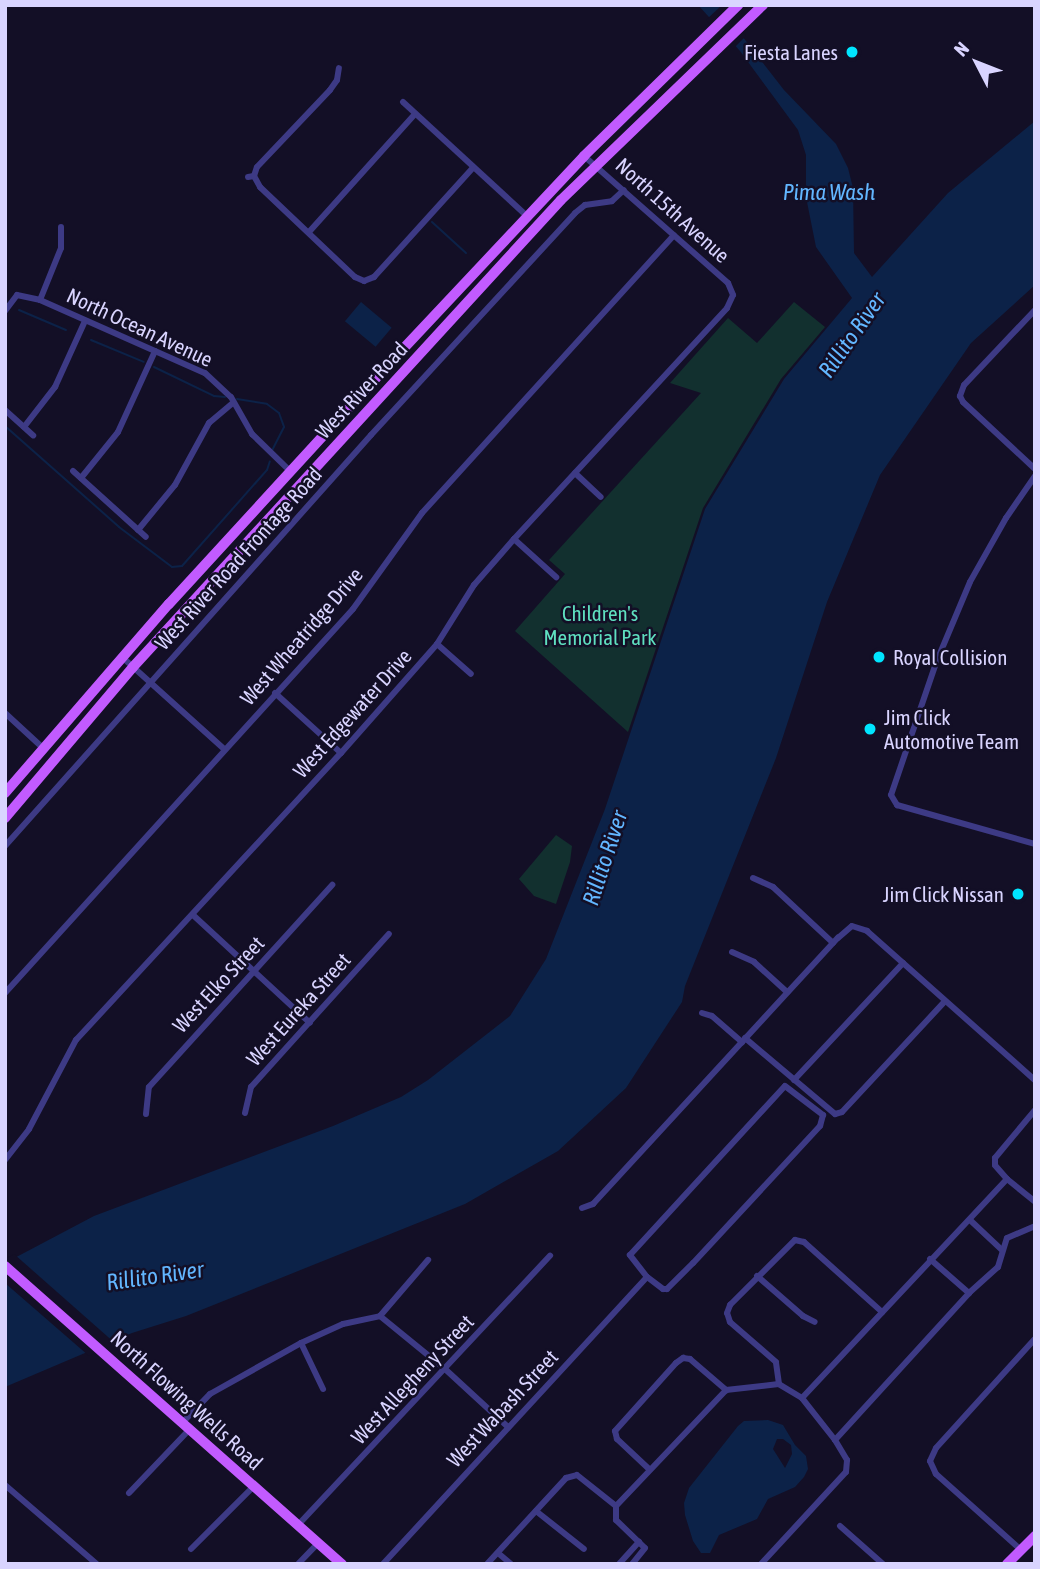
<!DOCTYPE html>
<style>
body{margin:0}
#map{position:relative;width:1040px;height:1569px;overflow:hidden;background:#130f26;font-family:"Asap Condensed",sans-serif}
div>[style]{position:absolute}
.green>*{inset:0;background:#12302f}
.water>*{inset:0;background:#0c2248;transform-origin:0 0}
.pier>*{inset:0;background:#130f26}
.stream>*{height:2px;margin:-1px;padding:0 1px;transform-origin:1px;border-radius:1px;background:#0c2248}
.street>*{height:6px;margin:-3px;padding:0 3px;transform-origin:3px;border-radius:3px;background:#3d3a85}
.primary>*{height:10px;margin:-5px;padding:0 5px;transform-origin:5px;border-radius:5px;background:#c25bff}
.dots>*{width:19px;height:19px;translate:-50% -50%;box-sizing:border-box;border:4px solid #130f26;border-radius:50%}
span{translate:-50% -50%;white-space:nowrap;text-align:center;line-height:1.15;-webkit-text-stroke:5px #130f26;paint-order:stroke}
.poi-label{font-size:21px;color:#d9d4ff}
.right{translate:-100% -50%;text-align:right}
.left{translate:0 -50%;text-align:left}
.street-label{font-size:21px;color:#d9d4ff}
.park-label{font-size:21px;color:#5fe0c0}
.water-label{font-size:23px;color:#62b6ff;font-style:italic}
.frame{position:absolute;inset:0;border:7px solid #d9d4ff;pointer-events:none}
.north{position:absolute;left:942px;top:28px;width:70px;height:70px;-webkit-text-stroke:5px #130f26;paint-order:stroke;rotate:312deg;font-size:19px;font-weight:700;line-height:28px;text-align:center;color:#d9d4ff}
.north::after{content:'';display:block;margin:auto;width:24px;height:32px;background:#d9d4ff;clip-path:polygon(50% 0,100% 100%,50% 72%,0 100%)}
</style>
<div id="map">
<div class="green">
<div style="clip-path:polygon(794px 302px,825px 327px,781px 379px,703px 508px,628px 732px,515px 631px,565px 574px,549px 560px,701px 393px,670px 383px,728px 318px,757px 343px)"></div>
<div style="clip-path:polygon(556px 835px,572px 846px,570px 862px,556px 904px,534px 896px,519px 879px)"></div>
</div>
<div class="water">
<div style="clip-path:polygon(698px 5px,718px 5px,784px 90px,836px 144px,848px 168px,853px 188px,854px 253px,872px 277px,948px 193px,1035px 121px,1035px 285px,971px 343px,880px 475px,827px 602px,776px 758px,685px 986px,682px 1002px,626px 1088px,558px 1151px,465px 1204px,186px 1316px,132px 1333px,5px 1387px,5px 1263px,94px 1216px,333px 1126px,401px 1097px,428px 1080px,510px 1016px,546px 959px,605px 809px,705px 509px,784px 379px,852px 298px,816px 247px,806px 197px,806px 155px,798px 130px,740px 51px)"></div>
<div style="left:361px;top:302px;width:40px;height:25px;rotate:40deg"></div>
<div style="clip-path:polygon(evenodd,768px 1420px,783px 1425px,795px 1445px,806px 1456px,808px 1469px,804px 1477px,795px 1487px,768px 1499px,757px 1519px,719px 1535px,710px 1553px,701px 1553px,693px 1541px,685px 1515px,684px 1503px,689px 1488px,738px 1426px,744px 1421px,768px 1420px,777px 1439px,783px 1439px,791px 1445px,792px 1454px,785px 1468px,773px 1449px,777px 1439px)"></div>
</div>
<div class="pier">
<div style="clip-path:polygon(722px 5px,746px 36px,733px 49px,706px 20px)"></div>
<div style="clip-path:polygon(14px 1254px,116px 1344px,89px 1356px,5px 1283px,5px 1259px)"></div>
</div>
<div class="stream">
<div style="left:432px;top:222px;width:46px;rotate:42.4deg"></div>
<div style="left:19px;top:310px;width:51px;rotate:23.1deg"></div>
<div style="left:91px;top:340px;width:57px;rotate:22.5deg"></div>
<div style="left:154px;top:367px;width:67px;rotate:25.8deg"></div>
<div style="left:214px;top:396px;width:11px;rotate:5deg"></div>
<div style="left:237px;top:399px;width:30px;rotate:9deg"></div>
<div style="left:267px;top:404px;width:15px;rotate:37deg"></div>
<div style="left:279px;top:413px;width:15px;rotate:70deg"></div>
<div style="left:284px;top:427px;width:25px;rotate:117deg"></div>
<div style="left:5px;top:426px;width:152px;rotate:41.5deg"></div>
<div style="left:119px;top:527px;width:66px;rotate:37deg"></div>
<div style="left:172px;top:567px;width:10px;rotate:-6deg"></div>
<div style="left:182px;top:566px;width:128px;rotate:-48.5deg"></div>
<div style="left:267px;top:470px;width:9px;rotate:-72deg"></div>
</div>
<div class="street">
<div style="left:403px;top:102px;width:168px;rotate:42.6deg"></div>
<div style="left:584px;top:156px;width:192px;rotate:41.4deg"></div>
<div style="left:728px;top:283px;width:13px;rotate:67deg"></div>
<div style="left:254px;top:176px;width:13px;rotate:61deg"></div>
<div style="left:260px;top:187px;width:131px;rotate:43.5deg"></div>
<div style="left:355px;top:277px;width:10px;rotate:24deg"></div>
<div style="left:248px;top:177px;width:6px;rotate:-9deg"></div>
<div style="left:254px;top:176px;width:9px;rotate:-72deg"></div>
<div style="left:257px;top:167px;width:106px;rotate:-46.5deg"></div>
<div style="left:330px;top:90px;width:12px;rotate:-55deg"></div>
<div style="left:337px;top:80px;width:12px;rotate:-81deg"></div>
<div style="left:309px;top:232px;width:159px;rotate:-48.1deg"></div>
<div style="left:364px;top:281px;width:11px;rotate:-22deg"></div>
<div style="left:374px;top:277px;width:147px;rotate:-47.8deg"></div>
<div style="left:17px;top:295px;width:24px;rotate:12deg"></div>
<div style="left:40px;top:300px;width:180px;rotate:23.9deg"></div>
<div style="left:205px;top:373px;width:35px;rotate:43deg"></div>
<div style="left:231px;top:397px;width:43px;rotate:60.4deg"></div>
<div style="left:252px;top:434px;width:54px;rotate:44.3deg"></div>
<div style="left:40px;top:300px;width:56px;rotate:-68deg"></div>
<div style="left:61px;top:248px;width:21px;rotate:-90deg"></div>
<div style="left:1035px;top:310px;width:103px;rotate:133.4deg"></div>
<div style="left:964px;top:385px;width:12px;rotate:110deg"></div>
<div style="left:960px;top:396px;width:7px;rotate:63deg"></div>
<div style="left:963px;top:402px;width:98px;rotate:42.9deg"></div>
<div style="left:5px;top:311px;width:20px;rotate:-53deg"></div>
<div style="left:5px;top:410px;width:38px;rotate:42deg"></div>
<div style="left:24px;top:427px;width:51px;rotate:-52.2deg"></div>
<div style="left:55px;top:387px;width:72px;rotate:-65.6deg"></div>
<div style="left:73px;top:471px;width:98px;rotate:42.1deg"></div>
<div style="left:575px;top:473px;width:35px;rotate:43deg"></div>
<div style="left:1035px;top:476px;width:51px;rotate:124.6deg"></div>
<div style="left:1006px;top:518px;width:73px;rotate:119.4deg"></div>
<div style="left:970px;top:582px;width:88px;rotate:112.8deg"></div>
<div style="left:936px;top:663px;width:139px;rotate:108.8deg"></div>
<div style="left:891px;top:795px;width:12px;rotate:59deg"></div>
<div style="left:897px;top:805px;width:143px;rotate:15.8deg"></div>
<div style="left:81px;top:478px;width:59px;rotate:-51.2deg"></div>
<div style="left:118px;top:432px;width:89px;rotate:-65.4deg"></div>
<div style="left:138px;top:530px;width:58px;rotate:-50.6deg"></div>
<div style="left:175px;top:485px;width:71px;rotate:-61.3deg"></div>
<div style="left:209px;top:423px;width:31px;rotate:-40deg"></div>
<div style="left:514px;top:539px;width:57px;rotate:42.1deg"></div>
<div style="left:437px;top:644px;width:45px;rotate:41.4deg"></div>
<div style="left:122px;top:657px;width:137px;rotate:42deg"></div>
<div style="left:275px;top:693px;width:89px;rotate:42.3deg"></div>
<div style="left:5px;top:713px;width:52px;rotate:42.6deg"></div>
<div style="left:5px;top:846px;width:550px;rotate:-48.31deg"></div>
<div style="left:371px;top:435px;width:301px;rotate:-47.4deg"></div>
<div style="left:575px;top:213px;width:13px;rotate:-39deg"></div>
<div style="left:585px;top:205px;width:27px;rotate:-8deg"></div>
<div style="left:612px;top:201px;width:16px;rotate:-43deg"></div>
<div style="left:753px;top:878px;width:22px;rotate:24deg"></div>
<div style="left:773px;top:887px;width:82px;rotate:43deg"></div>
<div style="left:193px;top:915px;width:159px;rotate:42.7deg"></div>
<div style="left:732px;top:952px;width:24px;rotate:24deg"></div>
<div style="left:754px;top:962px;width:45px;rotate:42.3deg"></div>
<div style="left:5px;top:993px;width:518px;rotate:-47.82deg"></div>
<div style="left:353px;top:609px;width:118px;rotate:-54.3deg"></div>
<div style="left:422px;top:513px;width:375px;rotate:-47.8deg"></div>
<div style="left:702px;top:1013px;width:10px;rotate:17deg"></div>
<div style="left:712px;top:1016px;width:40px;rotate:41deg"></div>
<div style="left:745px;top:1038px;width:118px;rotate:40.2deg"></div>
<div style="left:835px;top:1114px;width:7px;rotate:-16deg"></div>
<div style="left:842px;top:1112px;width:151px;rotate:-47.1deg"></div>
<div style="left:794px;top:1080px;width:160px;rotate:-47deg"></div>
<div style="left:785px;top:1086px;width:48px;rotate:37.3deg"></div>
<div style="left:823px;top:1115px;width:11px;rotate:105deg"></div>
<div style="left:820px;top:1126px;width:187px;rotate:132.8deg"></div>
<div style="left:693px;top:1263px;width:37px;rotate:135deg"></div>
<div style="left:667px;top:1289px;width:4px;rotate:180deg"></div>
<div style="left:663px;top:1289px;width:20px;rotate:-143deg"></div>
<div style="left:647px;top:1277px;width:28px;rotate:-128deg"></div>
<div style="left:630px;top:1255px;width:229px;rotate:-47.5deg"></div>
<div style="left:245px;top:1113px;width:27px;rotate:-77deg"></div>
<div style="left:251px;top:1087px;width:206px;rotate:-48deg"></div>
<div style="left:146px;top:1114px;width:27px;rotate:-84deg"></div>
<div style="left:149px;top:1087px;width:273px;rotate:-47.8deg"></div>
<div style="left:5px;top:1160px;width:39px;rotate:-52deg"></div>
<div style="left:29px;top:1129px;width:101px;rotate:-62.2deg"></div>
<div style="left:76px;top:1040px;width:391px;rotate:-47.3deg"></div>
<div style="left:341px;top:753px;width:145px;rotate:-48.6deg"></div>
<div style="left:437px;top:644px;width:70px;rotate:-57.9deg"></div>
<div style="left:474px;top:585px;width:61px;rotate:-49deg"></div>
<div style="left:514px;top:539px;width:314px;rotate:-47.3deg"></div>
<div style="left:727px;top:308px;width:14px;rotate:-65deg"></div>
<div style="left:1007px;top:1179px;width:36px;rotate:39deg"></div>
<div style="left:582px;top:1208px;width:12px;rotate:-20deg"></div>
<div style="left:593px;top:1204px;width:362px;rotate:-47.4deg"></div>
<div style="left:838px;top:938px;width:18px;rotate:-41deg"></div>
<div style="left:852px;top:926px;width:16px;rotate:18deg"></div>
<div style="left:867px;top:931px;width:225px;rotate:41.6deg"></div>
<div style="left:970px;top:1220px;width:44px;rotate:43.2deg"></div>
<div style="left:930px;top:1259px;width:52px;rotate:41.1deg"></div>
<div style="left:757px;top:1276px;width:61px;rotate:41deg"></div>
<div style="left:803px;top:1316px;width:13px;rotate:27deg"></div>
<div style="left:380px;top:1316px;width:84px;rotate:39.2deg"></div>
<div style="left:445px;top:1369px;width:86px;rotate:42.6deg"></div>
<div style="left:301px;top:1343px;width:51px;rotate:64.4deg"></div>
<div style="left:802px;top:1398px;width:300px;rotate:-46.9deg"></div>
<div style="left:1007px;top:1179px;width:18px;rotate:-131deg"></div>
<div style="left:995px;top:1165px;width:7px;rotate:-90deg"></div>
<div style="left:995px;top:1158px;width:62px;rotate:-50.2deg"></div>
<div style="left:183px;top:1422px;width:39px;rotate:-46deg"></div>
<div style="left:210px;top:1394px;width:104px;rotate:-29.3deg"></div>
<div style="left:301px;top:1343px;width:46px;rotate:-24.3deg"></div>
<div style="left:343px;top:1324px;width:38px;rotate:-12deg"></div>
<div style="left:380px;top:1316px;width:74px;rotate:-49.4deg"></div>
<div style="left:835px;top:1440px;width:199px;rotate:-47.6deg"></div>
<div style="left:969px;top:1293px;width:39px;rotate:-42deg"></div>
<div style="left:998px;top:1267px;width:30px;rotate:-73deg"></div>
<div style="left:1007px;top:1238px;width:30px;rotate:-23deg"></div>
<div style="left:649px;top:1469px;width:44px;rotate:-136.8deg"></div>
<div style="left:617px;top:1439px;width:8px;rotate:-104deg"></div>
<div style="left:615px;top:1431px;width:91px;rotate:-48.1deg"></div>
<div style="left:676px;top:1363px;width:9px;rotate:-36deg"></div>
<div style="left:683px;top:1358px;width:7px;rotate:8deg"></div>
<div style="left:690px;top:1359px;width:48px;rotate:40.7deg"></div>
<div style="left:5px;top:1485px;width:121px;rotate:40.7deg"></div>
<div style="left:129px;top:1493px;width:88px;rotate:-46.4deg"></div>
<div style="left:616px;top:1506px;width:160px;rotate:-46.5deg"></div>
<div style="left:726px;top:1390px;width:53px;rotate:-6.5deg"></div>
<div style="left:536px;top:1511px;width:61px;rotate:38.4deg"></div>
<div style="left:298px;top:1525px;width:369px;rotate:-46.9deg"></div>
<div style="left:840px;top:1526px;width:57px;rotate:41.5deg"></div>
<div style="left:191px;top:1549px;width:89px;rotate:-45deg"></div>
<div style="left:1020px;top:1549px;width:113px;rotate:-138.2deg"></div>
<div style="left:936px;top:1474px;width:14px;rotate:-115deg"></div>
<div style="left:930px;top:1461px;width:14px;rotate:-65deg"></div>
<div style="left:936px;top:1448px;width:147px;rotate:-47.8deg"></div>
<div style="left:498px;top:1553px;width:17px;rotate:40deg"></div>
<div style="left:298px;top:1564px;width:29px;rotate:-46deg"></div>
<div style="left:383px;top:1564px;width:390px;rotate:-47.4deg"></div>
<div style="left:487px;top:1564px;width:117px;rotate:-47.4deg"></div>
<div style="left:566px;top:1478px;width:11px;rotate:-15deg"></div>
<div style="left:577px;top:1475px;width:50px;rotate:38.5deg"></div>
<div style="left:616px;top:1506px;width:14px;rotate:90deg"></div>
<div style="left:616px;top:1520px;width:40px;rotate:44deg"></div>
<div style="left:645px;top:1548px;width:21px;rotate:129deg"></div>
<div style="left:619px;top:1564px;width:30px;rotate:-48deg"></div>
<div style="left:761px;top:1564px;width:125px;rotate:-47.3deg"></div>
<div style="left:846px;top:1472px;width:12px;rotate:-85deg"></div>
<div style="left:847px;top:1460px;width:23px;rotate:-121deg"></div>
<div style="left:835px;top:1440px;width:53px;rotate:-128.2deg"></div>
<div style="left:802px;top:1398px;width:27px;rotate:-149deg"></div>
<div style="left:779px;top:1384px;width:22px;rotate:-98deg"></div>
<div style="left:776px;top:1362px;width:61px;rotate:-139deg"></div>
<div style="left:730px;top:1322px;width:9px;rotate:-108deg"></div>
<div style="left:727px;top:1313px;width:9px;rotate:-69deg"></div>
<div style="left:730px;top:1305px;width:92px;rotate:-45deg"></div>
<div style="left:795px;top:1240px;width:9px;rotate:13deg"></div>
<div style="left:804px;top:1242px;width:105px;rotate:41.9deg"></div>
</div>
<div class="primary">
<div style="left:5px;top:793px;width:250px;rotate:-49.1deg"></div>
<div style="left:169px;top:604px;width:324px;rotate:-47.5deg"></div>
<div style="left:388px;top:365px;width:287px;rotate:-46.8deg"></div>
<div style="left:584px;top:156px;width:216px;rotate:-44.4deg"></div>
<div style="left:5px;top:818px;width:198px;rotate:-49.7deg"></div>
<div style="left:133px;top:667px;width:633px;rotate:-47.5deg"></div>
<div style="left:561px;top:200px;width:281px;rotate:-44deg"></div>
<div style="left:5px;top:1266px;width:450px;rotate:41.5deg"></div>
<div style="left:1007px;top:1564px;width:40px;rotate:-45deg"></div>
</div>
<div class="dots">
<div style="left:852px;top:52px;background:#00e5ff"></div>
<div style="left:879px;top:657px;background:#00e5ff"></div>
<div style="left:870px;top:729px;background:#00e5ff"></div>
<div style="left:1018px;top:894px;background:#00e5ff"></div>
</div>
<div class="poi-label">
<span class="right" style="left:838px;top:52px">Fiesta Lanes</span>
<span class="left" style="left:893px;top:657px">Royal Collision</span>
<span class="left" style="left:884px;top:729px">Jim Click<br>Automotive Team</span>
<span class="right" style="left:1004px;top:894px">Jim Click Nissan</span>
</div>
<div class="street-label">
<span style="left:673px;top:210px;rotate:42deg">North 15th Avenue</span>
<span style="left:140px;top:327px;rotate:25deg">North Ocean Avenue</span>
<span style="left:361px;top:390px;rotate:-47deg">West River Road</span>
<span style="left:238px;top:558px;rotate:-48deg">West River Road Frontage Road</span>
<span style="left:301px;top:636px;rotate:-49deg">West Wheatridge Drive</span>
<span style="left:352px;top:713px;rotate:-48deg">West Edgewater Drive</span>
<span style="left:218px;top:984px;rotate:-47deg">West Elko Street</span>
<span style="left:298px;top:1009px;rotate:-48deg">West Eureka Street</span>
<span style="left:412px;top:1379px;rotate:-47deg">West Allegheny Street</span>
<span style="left:187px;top:1400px;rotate:42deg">North Flowing Wells Road</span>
<span style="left:502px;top:1408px;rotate:-47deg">West Wabash Street</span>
</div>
<div class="park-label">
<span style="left:600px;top:625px">Children's<br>Memorial Park</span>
</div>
<div class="water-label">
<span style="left:829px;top:192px">Pima Wash</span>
<span style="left:852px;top:335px;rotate:-55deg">Rillito River</span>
<span style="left:605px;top:858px;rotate:-72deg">Rillito River</span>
<span style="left:155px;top:1276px;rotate:-8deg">Rillito River</span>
</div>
<div class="frame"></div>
<div class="north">N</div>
</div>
